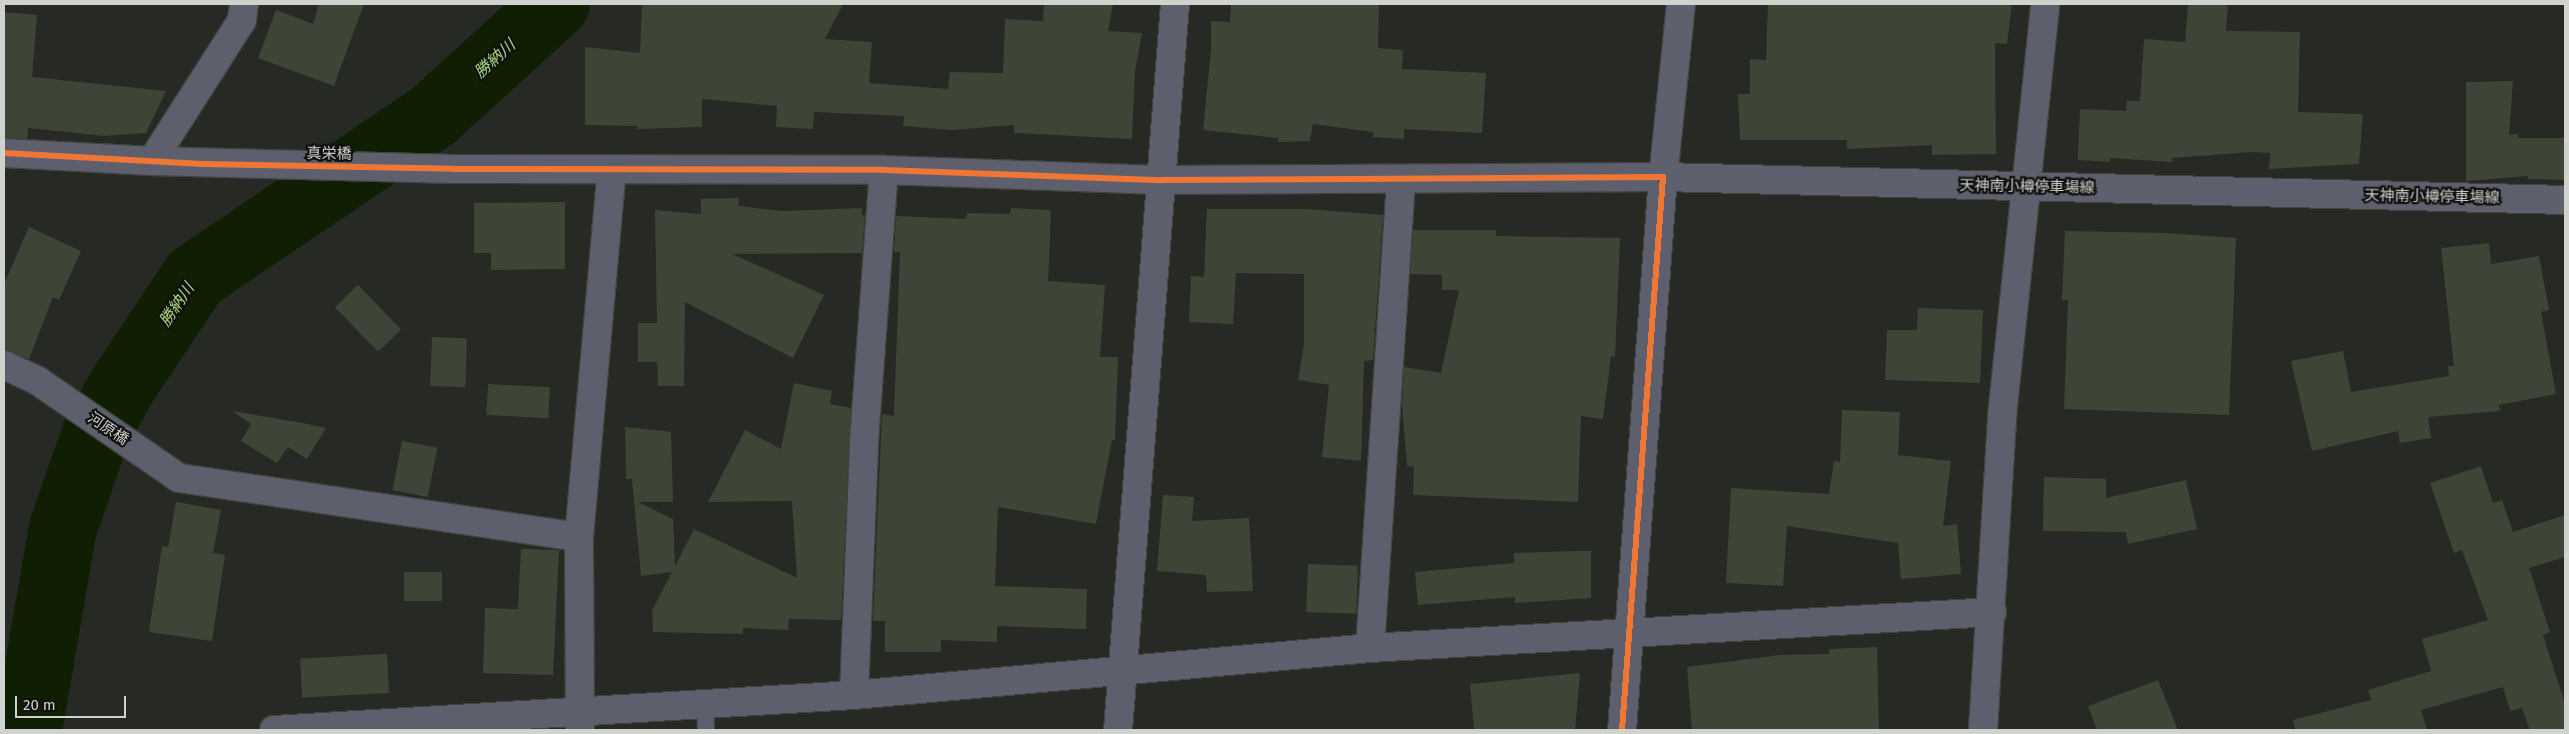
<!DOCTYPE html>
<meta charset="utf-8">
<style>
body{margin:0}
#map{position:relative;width:2569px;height:734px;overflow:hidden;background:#272925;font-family:"Fira Sans","Noto Sans JP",sans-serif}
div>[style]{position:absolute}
.river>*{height:68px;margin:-34px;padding:0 34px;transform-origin:34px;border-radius:34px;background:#101f03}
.building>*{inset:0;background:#3e4537;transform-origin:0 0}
.roads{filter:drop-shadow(1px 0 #424341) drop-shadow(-1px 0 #424341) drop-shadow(0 1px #424341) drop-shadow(0 -1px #424341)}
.service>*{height:16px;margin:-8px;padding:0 8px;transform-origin:8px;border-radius:8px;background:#5d5f6c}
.minor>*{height:28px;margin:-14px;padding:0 14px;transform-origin:14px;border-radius:14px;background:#5d5f6c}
.tertiary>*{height:28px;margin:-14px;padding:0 14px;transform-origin:14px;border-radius:14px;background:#5d5f6c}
.secondary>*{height:28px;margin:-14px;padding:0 14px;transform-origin:14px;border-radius:14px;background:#5e606d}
.cycleway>*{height:6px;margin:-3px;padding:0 3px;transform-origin:3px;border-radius:3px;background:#f07635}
span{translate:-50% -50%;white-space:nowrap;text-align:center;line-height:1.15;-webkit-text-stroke:4.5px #111210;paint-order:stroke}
.street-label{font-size:15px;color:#d0d2ce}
.water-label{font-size:16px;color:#a8d881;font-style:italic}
.frame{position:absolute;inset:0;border:5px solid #d0d2ce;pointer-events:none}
.scale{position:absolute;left:15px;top:696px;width:111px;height:22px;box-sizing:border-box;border:2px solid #d0d2ce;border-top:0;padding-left:6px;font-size:15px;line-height:18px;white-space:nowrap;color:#d0d2ce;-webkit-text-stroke:4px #111210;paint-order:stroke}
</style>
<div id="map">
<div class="river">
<div style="left:28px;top:730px;width:205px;rotate:-80.2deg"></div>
<div style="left:63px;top:528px;width:101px;rotate:-70.8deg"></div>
<div style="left:96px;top:433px;width:51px;rotate:-60.9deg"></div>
<div style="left:121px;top:388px;width:133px;rotate:-56.3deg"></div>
<div style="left:195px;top:277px;width:289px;rotate:-34.1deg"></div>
<div style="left:434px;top:115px;width:165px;rotate:-42.3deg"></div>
</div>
<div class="building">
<div style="clip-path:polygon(319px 4px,364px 4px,334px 86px,258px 58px,276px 10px,313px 24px)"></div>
<div style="clip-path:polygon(642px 4px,843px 4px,825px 39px,872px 42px,869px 83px,948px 89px,950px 72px,1003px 73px,1005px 19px,1043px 21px,1044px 4px,1113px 4px,1108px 31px,1142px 33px,1135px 71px,1132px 139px,1014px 133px,1014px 125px,952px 130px,903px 126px,904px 116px,814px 112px,813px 129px,776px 127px,777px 106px,702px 99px,702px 127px,637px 129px,637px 126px,585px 125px,585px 47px,640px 53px)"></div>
<div style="clip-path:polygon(1231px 4px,1379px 4px,1378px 48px,1403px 50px,1402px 69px,1486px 73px,1482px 133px,1404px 129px,1404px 139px,1373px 137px,1373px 132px,1313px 124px,1310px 141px,1278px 142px,1278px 138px,1203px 130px,1211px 50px,1211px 21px,1230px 22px)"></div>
<div style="clip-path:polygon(1768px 4px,2012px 4px,2007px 44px,1995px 43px,1996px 154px,1932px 155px,1932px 145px,1847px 149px,1847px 140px,1740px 140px,1738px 94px,1750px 94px,1750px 59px,1766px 60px)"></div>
<div style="clip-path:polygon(2188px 4px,2228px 4px,2226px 31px,2300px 32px,2298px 112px,2363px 114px,2359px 164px,2269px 169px,2270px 153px,2251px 152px,2172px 158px,2172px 162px,2110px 158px,2110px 162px,2078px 160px,2080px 109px,2126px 111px,2127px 101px,2140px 101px,2144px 39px,2185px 42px)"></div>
<div style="clip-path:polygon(4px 12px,37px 15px,32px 77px,166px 91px,146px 133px,104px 136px,28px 128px,27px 139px,4px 138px)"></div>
<div style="clip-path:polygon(2513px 81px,2509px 135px,2518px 134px,2518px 138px,2565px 138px,2565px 180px,2528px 179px,2528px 176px,2466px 181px,2466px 82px)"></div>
<div style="clip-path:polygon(739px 198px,738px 206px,783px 211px,862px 208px,862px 215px,865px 215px,862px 253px,732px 254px,824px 295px,793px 358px,685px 302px,684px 386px,658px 386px,657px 362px,638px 362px,638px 323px,657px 323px,655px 210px,701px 214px,701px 199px)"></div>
<div style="clip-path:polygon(565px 202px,565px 269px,491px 270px,491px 253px,474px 253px,474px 203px)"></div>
<div style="clip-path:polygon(1011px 208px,1051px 210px,1048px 281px,1105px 285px,1100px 357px,1118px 357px,1115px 440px,1112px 440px,1096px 524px,998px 507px,995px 586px,1087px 589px,1086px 629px,997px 626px,997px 642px,941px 640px,941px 652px,885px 652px,885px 621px,873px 621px,882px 414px,894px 416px,900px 252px,894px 252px,896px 216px,966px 219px,967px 213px,1010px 214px)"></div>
<div style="clip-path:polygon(1207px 209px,1308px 209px,1383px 215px,1373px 360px,1364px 361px,1361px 461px,1322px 457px,1329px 385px,1298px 380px,1304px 344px,1304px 274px,1236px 273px,1233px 324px,1189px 322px,1191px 276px,1204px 277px)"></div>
<div style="clip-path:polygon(29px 227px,81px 251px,59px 300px,53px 297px,29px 359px,4px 350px,4px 284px)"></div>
<div style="clip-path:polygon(1413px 230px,1496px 230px,1496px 236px,1620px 238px,1615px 357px,1611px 356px,1603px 419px,1581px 416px,1578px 502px,1413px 495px,1414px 467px,1407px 466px,1402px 405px,1404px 367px,1441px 373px,1459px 290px,1442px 290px,1442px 275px,1410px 274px)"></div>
<div style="clip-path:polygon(2065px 231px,2166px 233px,2236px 238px,2229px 415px,2064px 409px,2068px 300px,2062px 300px)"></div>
<div style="clip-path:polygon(2489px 243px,2491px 264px,2539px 256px,2549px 310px,2541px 312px,2556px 394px,2499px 405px,2500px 411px,2428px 417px,2431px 438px,2400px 443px,2398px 431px,2312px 451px,2291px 361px,2343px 351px,2351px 392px,2449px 376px,2448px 366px,2454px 366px,2441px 248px)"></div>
<div style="left:358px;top:285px;width:62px;height:32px;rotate:46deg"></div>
<div style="clip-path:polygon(1918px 308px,1983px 310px,1980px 383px,1885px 380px,1887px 330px,1917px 330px)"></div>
<div style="left:432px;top:337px;width:35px;height:49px;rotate:2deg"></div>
<div style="clip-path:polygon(794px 383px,832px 391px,830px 404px,851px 408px,841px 620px,789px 619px,788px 630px,743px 628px,743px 634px,653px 632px,652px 611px,672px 572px,641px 576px,632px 479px,626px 479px,625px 427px,671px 432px,673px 502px,638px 502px,673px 519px,675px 566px,694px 529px,797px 578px,792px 501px,708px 502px,745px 430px,781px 449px)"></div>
<div style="left:488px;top:384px;width:62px;height:31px;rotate:3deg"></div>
<div style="clip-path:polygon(1842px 410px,1900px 412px,1898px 455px,1951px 461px,1943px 526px,1957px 524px,1961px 574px,1901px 579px,1898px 543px,1787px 526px,1783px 586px,1726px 583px,1731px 488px,1829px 494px,1834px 461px,1840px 462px)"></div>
<div style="clip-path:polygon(232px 411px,303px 423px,326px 428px,307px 459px,288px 447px,277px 463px,241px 441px,251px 424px)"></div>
<div style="left:402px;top:441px;width:36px;height:50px;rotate:11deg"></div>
<div style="clip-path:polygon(2481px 466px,2493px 503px,2502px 500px,2513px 532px,2565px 515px,2565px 557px,2529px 568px,2550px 632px,2543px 635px,2565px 704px,2565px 730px,2530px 730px,2522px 708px,2510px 711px,2503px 687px,2421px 710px,2427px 730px,2295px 730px,2293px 720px,2371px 700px,2368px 690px,2431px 671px,2422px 639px,2488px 620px,2462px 550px,2454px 553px,2430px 483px)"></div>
<div style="clip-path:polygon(2044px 477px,2106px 479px,2106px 498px,2186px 480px,2197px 529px,2128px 544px,2126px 532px,2043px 531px)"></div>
<div style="clip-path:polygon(1163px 495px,1194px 497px,1192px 521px,1249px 518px,1253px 591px,1207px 592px,1206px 575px,1157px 571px)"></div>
<div style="clip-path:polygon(176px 502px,221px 510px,213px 553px,225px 555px,212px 641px,149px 632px,162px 546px,168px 547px)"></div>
<div style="clip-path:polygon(521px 549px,559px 550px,553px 675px,483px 673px,485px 608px,518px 609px)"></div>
<div style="clip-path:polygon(1576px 551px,1591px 551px,1591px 598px,1515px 603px,1515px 597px,1418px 605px,1415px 572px,1514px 563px,1514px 553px)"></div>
<div style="left:1308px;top:564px;width:50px;height:48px;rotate:2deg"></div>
<div style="left:404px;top:572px;width:38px;height:29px"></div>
<div style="clip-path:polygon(1877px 647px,1879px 730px,1692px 730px,1687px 667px,1780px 655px,1829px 654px,1829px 649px)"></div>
<div style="left:387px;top:654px;width:39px;height:87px;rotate:87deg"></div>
<div style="clip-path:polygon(1580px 673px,1575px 730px,1474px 730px,1470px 684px)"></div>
<div style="clip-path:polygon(2158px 680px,2178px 730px,2097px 730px,2088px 706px)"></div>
</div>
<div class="roads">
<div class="service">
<div style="left:705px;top:702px;width:28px;rotate:88deg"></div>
</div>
<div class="minor">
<div style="left:4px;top:153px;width:148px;rotate:3.1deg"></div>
<div style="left:152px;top:161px;width:167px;rotate:-57.4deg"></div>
<div style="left:242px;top:20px;width:16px;rotate:-83deg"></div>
<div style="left:4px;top:365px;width:38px;rotate:25deg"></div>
<div style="left:38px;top:381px;width:171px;rotate:34.5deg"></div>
<div style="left:179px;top:478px;width:404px;rotate:8.4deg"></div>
<div style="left:1370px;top:648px;width:469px;rotate:-86.2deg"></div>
<div style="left:854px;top:695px;width:254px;rotate:-87.7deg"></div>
<div style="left:864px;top:441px;width:272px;rotate:-85.8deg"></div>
<div style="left:274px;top:730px;width:581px;rotate:-3.45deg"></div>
<div style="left:854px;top:695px;width:518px;rotate:-5.2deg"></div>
<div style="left:1370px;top:648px;width:623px;rotate:-3.31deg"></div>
<div style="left:580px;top:730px;width:193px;rotate:-90.3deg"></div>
<div style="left:579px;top:537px;width:369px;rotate:-84.9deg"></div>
<div style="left:1118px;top:730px;width:728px;rotate:-85.51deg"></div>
<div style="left:1622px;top:730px;width:555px;rotate:-85.76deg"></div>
<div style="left:1983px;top:730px;width:315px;rotate:-86.5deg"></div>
<div style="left:2002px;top:416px;width:414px;rotate:-84deg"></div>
</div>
<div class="tertiary">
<div style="left:152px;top:161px;width:302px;rotate:1.5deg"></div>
<div style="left:454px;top:169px;width:430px;rotate:0.1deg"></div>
<div style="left:884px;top:170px;width:278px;rotate:2.1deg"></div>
<div style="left:1162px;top:180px;width:501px;rotate:-0.34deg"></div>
</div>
<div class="secondary">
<div style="left:1681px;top:4px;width:174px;rotate:95.9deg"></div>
<div style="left:1663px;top:177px;width:902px;rotate:1.46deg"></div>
</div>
</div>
<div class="cycleway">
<div style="left:4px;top:153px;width:199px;rotate:3.2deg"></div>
<div style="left:203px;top:164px;width:251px;rotate:1.1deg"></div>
<div style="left:454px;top:169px;width:430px;rotate:0.1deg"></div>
<div style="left:884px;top:170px;width:278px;rotate:2.1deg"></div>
<div style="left:1162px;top:180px;width:501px;rotate:-0.34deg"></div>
<div style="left:1663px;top:177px;width:555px;rotate:94.24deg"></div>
</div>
<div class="street-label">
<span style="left:329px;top:154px;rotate:1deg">真栄橋</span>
<span style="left:2027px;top:187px;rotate:1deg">天神南小樽停車場線</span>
<span style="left:2432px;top:197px;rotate:1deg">天神南小樽停車場線</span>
<span style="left:108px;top:429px;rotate:34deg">河原橋</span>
</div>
<div class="water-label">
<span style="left:495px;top:59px;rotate:-42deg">勝納川</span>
<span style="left:177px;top:305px;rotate:-56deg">勝納川</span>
</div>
<div class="frame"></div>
<div class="scale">20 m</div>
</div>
